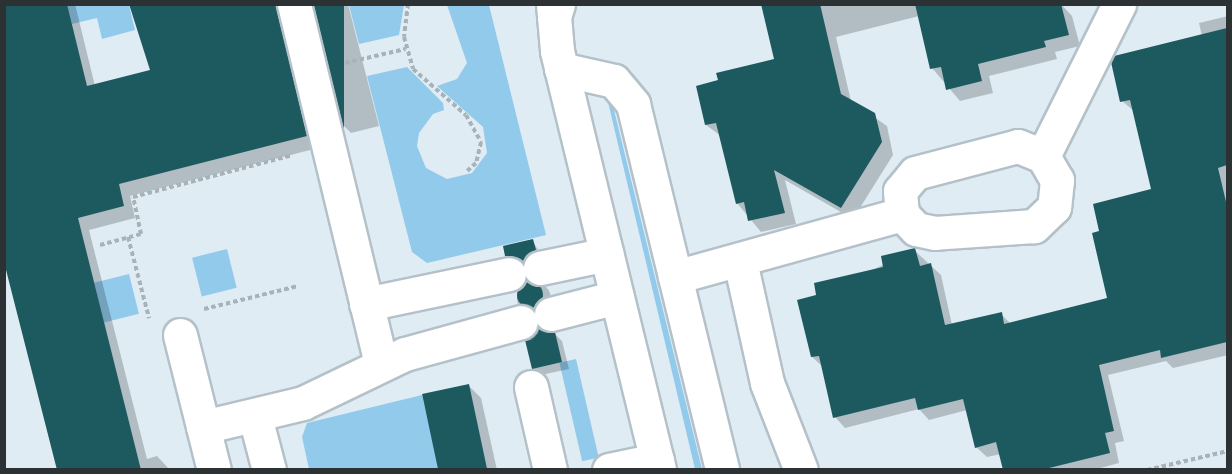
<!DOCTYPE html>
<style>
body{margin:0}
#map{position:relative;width:1232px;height:474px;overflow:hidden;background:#dfecf4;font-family:"Archivo Narrow",sans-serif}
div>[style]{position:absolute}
.green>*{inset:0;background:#92caeb;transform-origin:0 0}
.shadow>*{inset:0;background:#0003}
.round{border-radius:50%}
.building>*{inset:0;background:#1d5a60;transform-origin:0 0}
.path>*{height:4px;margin-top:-2px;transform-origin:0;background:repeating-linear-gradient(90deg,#a8b3b9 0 4.5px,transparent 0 7.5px)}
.roads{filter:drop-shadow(2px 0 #b4c1c9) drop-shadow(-2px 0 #b4c1c9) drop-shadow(0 2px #b4c1c9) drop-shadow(0 -2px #b4c1c9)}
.minor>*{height:33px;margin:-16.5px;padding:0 16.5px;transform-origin:16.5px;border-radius:16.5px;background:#fff}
.major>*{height:33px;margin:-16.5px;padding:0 16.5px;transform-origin:16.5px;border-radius:16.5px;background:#fff}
span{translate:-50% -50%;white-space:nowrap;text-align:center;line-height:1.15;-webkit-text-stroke:6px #fff;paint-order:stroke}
.frame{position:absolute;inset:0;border:6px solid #2c3134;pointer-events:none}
</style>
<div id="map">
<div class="green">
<div style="clip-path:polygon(67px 5px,129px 5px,135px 30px,102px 39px,97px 18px,72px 24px)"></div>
<div style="clip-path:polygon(349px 5px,404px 5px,399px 35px,359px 44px)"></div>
<div style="clip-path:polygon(447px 5px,489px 5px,546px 235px,427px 263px,412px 252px,367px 76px,407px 67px,443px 103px,444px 110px,433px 114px,419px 133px,417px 146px,426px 168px,447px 179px,472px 173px,487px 153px,483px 127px,437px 86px,457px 79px,467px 63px)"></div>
<div style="clip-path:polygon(608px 102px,613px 106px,702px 469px,695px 469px)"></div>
<div style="left:227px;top:249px;width:40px;height:36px;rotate:76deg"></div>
<div style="left:129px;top:274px;width:41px;height:36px;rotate:76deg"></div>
<div style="left:576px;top:359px;width:101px;height:17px;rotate:77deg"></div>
<div style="clip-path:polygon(422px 395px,439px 469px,309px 469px,302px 437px,307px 423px)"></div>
</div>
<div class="shadow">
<div style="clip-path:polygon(4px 4px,75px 4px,95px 86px,152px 71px,134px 4px,294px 4px,318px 148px,130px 196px,135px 218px,89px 230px,147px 459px,157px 456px,170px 470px,59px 470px)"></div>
<div style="clip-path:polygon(315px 4px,348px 4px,379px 126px,351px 133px,344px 126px)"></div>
<div style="clip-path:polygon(762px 4px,1061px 4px,1072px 16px,1080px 46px,1055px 52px,1057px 59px,989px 76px,993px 93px,960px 101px,932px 68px,919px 16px,836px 37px,851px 101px,887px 126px,893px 155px,853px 219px,785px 180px,796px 224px,761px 232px,737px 203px,721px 136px,706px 125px,720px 81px,776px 60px)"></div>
<div style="clip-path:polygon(1228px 16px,1228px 355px,1173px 368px,1166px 361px,1108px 375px,1124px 441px,1115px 443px,1119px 463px,1093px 470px,1006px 470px,1001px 454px,987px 457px,976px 447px,967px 410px,929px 420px,919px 409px,845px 428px,835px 417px,823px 367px,812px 357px,818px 296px,914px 250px,941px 275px,952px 325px,1001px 314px,1011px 324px,1109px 299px,1101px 232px,1153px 190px,1134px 111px,1122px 101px,1202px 36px,1199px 23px)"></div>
<div style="clip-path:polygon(532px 240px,543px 258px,531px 269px,506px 255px)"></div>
<div class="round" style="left:517px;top:282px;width:34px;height:34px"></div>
<div style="clip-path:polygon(555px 334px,562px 341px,569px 369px,541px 375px,533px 368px)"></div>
<div style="clip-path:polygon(468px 385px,481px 398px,497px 470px,441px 470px)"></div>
</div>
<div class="building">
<div style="clip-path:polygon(4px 4px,67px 4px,87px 86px,150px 70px,129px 4px,276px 4px,307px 136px,119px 184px,124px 206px,78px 218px,141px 470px,57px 470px,4px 262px)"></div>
<div style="left:313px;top:4px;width:31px;height:126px"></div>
<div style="clip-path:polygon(761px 4px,820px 4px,841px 94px,875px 113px,882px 142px,841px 208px,774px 170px,785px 213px,748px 221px,744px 202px,736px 204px,716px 123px,705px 125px,696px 86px,718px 80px,716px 73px,774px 59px)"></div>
<div style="clip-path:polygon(915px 4px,1061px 4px,1069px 35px,1044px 41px,1046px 47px,978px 64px,982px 81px,946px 90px,941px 67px,930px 69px)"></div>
<div style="clip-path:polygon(1227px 28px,1227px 165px,1218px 168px,1227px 206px,1227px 342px,1161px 358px,1160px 350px,1099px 365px,1114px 431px,1105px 433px,1110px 453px,1041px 470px,1003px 470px,996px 442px,975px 448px,963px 399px,918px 410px,915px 398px,833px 418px,819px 356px,811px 357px,797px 300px,816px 295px,814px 283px,883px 267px,881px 256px,915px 248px,920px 266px,931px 263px,945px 325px,1002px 312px,1004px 324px,1107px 298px,1092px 233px,1099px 231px,1093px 204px,1151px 189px,1130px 100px,1120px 102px,1111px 62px,1114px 56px)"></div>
<div style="clip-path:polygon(533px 239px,536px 250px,523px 261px,505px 256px,503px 246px)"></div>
<div class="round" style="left:517px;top:282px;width:26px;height:26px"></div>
<div style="clip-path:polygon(539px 328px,555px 332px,562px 362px,532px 369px,525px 340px)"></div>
<div style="left:469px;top:384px;width:88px;height:48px;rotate:78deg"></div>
</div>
<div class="path">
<div style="left:408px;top:4px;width:33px;rotate:97deg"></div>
<div style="left:404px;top:37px;width:33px;rotate:74deg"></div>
<div style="left:413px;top:69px;width:70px;rotate:41deg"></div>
<div style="left:466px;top:115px;width:31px;rotate:61deg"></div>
<div style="left:481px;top:142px;width:22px;rotate:103deg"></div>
<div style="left:476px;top:163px;width:12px;rotate:138deg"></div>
<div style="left:345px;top:63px;width:62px;rotate:-13.1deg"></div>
<div style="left:128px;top:237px;width:84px;rotate:75.5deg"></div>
<div style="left:100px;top:245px;width:42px;rotate:-15deg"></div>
<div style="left:141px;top:234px;width:38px;rotate:-102deg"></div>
<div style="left:133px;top:197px;width:165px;rotate:-14.7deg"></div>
<div style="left:204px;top:309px;width:97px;rotate:-13.7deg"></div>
<div style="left:1147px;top:470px;width:83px;rotate:-13.2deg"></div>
</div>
<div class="roads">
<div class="minor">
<div style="left:294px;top:4px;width:370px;rotate:76.4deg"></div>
<div style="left:553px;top:4px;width:47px;rotate:85.1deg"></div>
<div style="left:557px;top:51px;width:431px;rotate:76.3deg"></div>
<div style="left:561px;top:69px;width:54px;rotate:12.8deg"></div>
<div style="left:614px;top:81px;width:30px;rotate:50deg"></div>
<div style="left:633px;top:104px;width:377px;rotate:76.3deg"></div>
<div style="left:1018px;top:146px;width:27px;rotate:22deg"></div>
<div style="left:1043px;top:156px;width:28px;rotate:60deg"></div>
<div style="left:1057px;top:180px;width:27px;rotate:96deg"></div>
<div style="left:1054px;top:207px;width:28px;rotate:136deg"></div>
<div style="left:1034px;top:226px;width:99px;rotate:176deg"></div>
<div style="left:935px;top:233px;width:19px;rotate:-168deg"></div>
<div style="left:916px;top:229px;width:21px;rotate:-133deg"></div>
<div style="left:902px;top:214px;width:23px;rotate:-95deg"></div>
<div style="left:900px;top:191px;width:23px;rotate:-50deg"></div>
<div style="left:915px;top:173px;width:106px;rotate:-14.7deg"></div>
<div style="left:1043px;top:156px;width:170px;rotate:-63.4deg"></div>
<div style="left:740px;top:261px;width:125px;rotate:77.5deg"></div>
<div style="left:767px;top:383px;width:93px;rotate:68.7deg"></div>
<div style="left:540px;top:268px;width:68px;rotate:-11.8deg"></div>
<div style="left:675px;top:277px;width:236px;rotate:-15.5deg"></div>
<div style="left:366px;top:304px;width:146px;rotate:-11.8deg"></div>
<div style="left:551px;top:314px;width:68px;rotate:-14.4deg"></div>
<div style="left:180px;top:335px;width:139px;rotate:75.9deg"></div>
<div style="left:531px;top:387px;width:85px;rotate:77.1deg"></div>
<div style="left:255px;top:417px;width:55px;rotate:75.2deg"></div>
<div style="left:203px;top:427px;width:103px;rotate:-13.5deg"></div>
<div style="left:303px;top:403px;width:113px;rotate:-25.7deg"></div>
<div style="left:405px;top:354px;width:120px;rotate:-15.4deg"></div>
<div style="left:609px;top:470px;width:49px;rotate:-11.8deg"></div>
</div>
<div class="major">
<div style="left:554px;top:17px;width:14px;rotate:-73deg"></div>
</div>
</div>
<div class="frame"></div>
</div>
